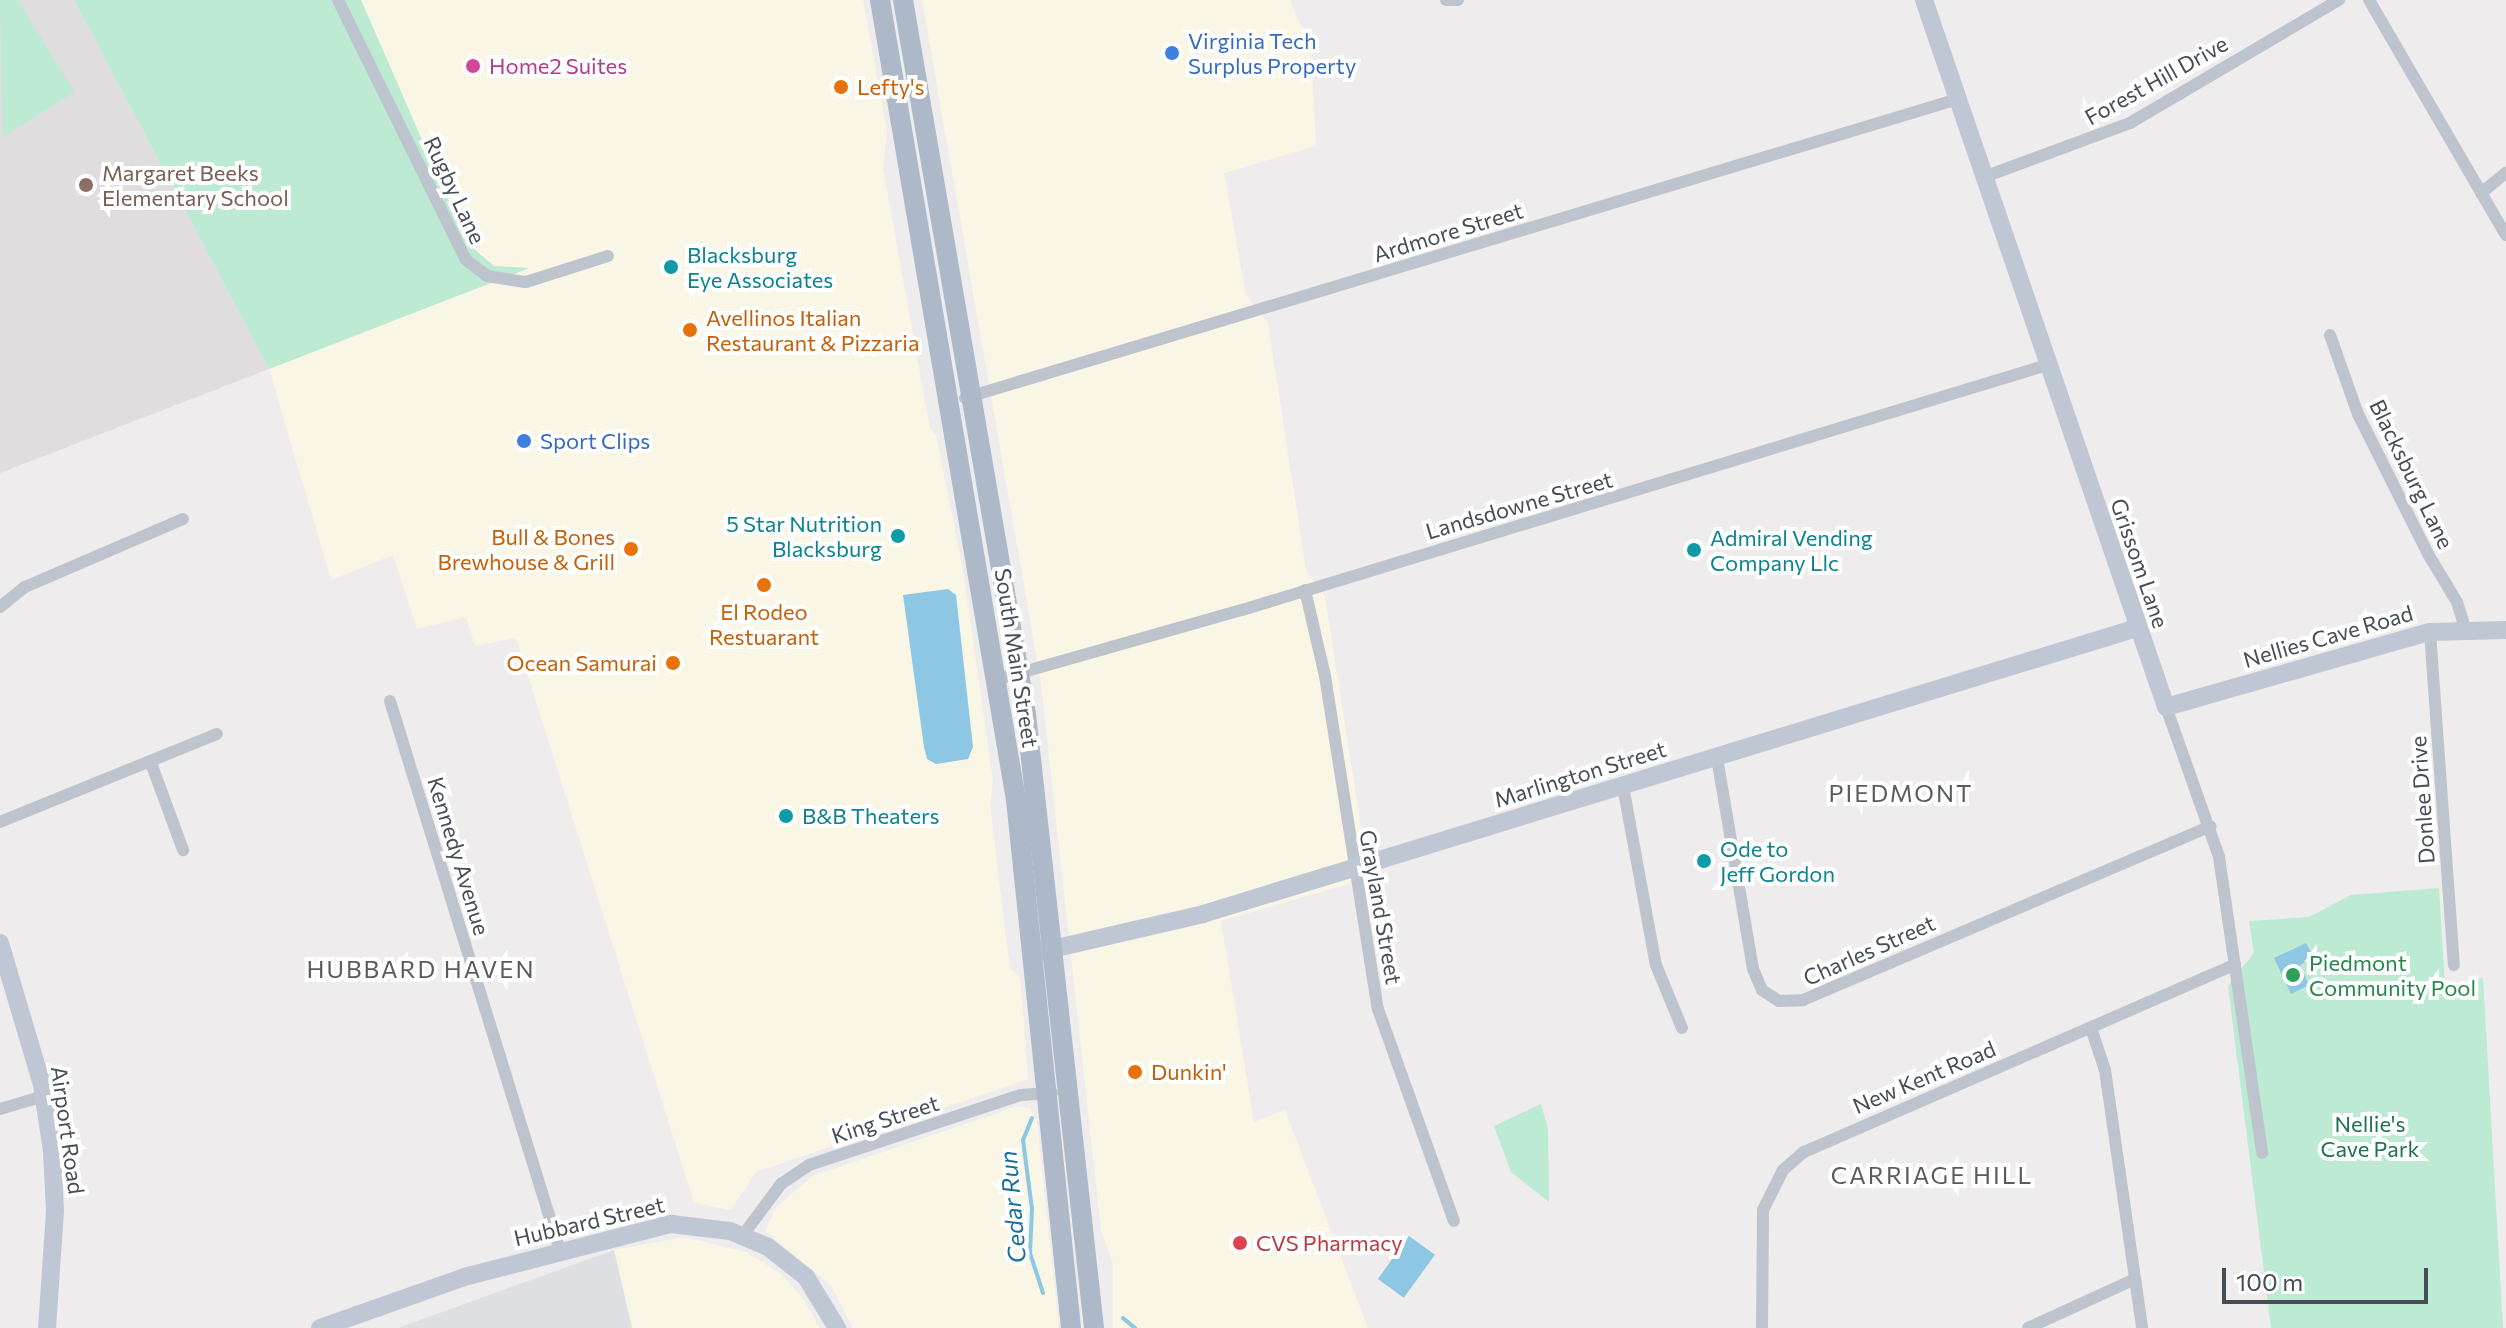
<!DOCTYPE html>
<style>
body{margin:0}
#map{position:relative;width:2506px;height:1328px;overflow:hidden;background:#eeecec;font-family:Commissioner,sans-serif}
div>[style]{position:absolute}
.commercial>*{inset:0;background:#f9f6e5}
.education>*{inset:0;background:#dfdddd}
.airport>*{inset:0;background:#dedfe3}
.green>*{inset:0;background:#bcead3}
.water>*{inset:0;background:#8dc7e4;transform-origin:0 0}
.stream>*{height:4px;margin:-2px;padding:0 2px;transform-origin:2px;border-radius:2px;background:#8dc7e4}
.street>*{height:12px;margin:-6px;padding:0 6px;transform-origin:6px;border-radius:6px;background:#bec4cd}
.secondary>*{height:18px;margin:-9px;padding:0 9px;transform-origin:9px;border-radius:9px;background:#c0c7d4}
.primary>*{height:20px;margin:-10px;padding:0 10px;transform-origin:10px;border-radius:10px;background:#adb8c9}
.dots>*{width:22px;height:22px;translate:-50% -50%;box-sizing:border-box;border:4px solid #fff;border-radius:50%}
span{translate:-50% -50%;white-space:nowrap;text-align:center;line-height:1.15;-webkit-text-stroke:8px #fff;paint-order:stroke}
.shop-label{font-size:22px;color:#366cbe}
.left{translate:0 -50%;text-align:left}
.hotel-label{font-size:22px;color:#b23c85}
.street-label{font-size:22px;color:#464d57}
.food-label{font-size:22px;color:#c56008}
.right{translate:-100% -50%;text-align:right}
.education-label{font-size:22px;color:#785e54}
.culture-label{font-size:22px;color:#0d838f}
.leisure-label{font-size:22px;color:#27864d}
.park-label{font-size:22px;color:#1d7252}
.health-label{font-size:22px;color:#be3a42}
.neighbourhood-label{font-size:24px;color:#595b60;letter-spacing:2px}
.water-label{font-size:24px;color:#176e99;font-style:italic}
.scale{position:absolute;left:2222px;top:1268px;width:206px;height:36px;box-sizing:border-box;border:4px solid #464d57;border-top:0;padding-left:10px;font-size:24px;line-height:28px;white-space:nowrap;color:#464d57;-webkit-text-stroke:6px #fff;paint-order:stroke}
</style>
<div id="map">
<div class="commercial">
<div style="clip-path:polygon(361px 0,863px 0,887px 131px,883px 168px,930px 429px,936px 434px,963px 570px,993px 781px,990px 804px,1006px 938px,1010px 968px,1020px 977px,1028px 1079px,756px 1172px,731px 1210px,694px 1203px,516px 638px,475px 646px,466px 617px,417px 629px,393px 555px,331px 580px,269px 369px,525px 270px,494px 266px,467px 243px)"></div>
<div style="clip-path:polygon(922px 0,1290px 0,1311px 50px,1316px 146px,1224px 173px,1246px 295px,1268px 323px,1306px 570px,1325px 597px,1369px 878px,1221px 921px,1254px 1122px,1285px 1110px,1368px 1328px,1113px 1328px,1113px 1264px,1101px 1230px,1041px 683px)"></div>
<div style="clip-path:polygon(1018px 1106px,1030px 1108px,1037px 1122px,1059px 1328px,853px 1328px,831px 1285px,765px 1231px,776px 1207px,813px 1176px)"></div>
<div style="clip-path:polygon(684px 1237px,746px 1252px,780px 1273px,802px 1297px,820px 1328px,632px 1328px,614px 1250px)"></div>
</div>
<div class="education">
<div style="clip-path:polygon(0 0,74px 0,269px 369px,0 473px)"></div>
</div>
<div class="airport">
<div style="clip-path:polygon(614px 1250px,632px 1328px,398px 1328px)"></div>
</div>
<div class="green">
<div style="clip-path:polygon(0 0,18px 0,74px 92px,3px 137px)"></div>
<div style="clip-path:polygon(74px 0,361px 0,467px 243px,494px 266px,529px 268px,269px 369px)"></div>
<div style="clip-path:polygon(2439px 888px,2445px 986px,2483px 978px,2503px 1328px,2271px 1328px,2228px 986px,2254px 953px,2249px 921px,2309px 917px,2351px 895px)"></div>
<div style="clip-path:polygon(1541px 1104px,1548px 1129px,1549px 1202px,1511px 1172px,1494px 1126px)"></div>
</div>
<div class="water">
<div style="clip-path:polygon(948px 589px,956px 595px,973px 747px,968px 759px,936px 764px,927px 759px,924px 747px,903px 595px)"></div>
<div style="clip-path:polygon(2306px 943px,2314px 958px,2300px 965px,2309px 985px,2291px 994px,2274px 958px)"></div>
<div style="left:1409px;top:1236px;width:32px;height:53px;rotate:36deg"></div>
</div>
<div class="stream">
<div style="left:1032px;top:1118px;width:24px;rotate:112deg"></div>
<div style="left:1023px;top:1140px;width:70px;rotate:82.6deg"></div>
<div style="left:1032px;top:1209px;width:44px;rotate:92.6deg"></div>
<div style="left:1030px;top:1253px;width:42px;rotate:72deg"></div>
<div style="left:1123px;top:1318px;width:16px;rotate:40deg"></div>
</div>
<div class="street">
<div style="left:338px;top:0;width:290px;rotate:63.8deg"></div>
<div style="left:466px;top:260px;width:26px;rotate:37deg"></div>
<div style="left:487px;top:276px;width:39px;rotate:9deg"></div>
<div style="left:526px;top:282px;width:86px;rotate:-17.6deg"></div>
<div style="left:1446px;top:0;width:12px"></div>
<div style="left:2369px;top:0;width:272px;rotate:59.8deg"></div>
<div style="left:1984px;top:177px;width:156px;rotate:-20.3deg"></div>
<div style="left:2130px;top:123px;width:243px;rotate:-30.5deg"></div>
<div style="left:2481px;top:193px;width:32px;rotate:-39deg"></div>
<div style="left:2330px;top:335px;width:84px;rotate:70.5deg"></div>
<div style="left:2358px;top:414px;width:157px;rotate:63.4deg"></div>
<div style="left:2428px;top:554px;width:56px;rotate:58.9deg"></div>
<div style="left:2457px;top:602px;width:27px;rotate:73deg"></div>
<div style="left:965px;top:398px;width:1037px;rotate:-16.76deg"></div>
<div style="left:1305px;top:590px;width:88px;rotate:76.9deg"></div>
<div style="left:1325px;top:676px;width:337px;rotate:81deg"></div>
<div style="left:1378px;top:1009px;width:225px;rotate:70.3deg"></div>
<div style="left:0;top:607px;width:32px;rotate:-39deg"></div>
<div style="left:25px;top:587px;width:172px;rotate:-23.3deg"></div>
<div style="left:2430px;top:632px;width:334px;rotate:85.9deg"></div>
<div style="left:998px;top:679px;width:254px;rotate:-15.8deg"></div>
<div style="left:1242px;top:610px;width:845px;rotate:-16.93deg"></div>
<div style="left:390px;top:701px;width:576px;rotate:72.82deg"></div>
<div style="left:2166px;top:707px;width:159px;rotate:70.5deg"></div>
<div style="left:2219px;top:857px;width:299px;rotate:81.7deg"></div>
<div style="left:1717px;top:758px;width:214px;rotate:80.3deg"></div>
<div style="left:1753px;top:969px;width:23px;rotate:67deg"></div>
<div style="left:1762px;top:990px;width:20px;rotate:33deg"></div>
<div style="left:1779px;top:1001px;width:24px;rotate:-2deg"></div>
<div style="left:1803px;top:1000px;width:443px;rotate:-23.1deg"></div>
<div style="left:151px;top:763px;width:93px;rotate:69.8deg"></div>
<div style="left:1623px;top:786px;width:182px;rotate:79.6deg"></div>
<div style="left:1656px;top:965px;width:68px;rotate:67.6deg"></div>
<div style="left:0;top:822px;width:234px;rotate:-22.1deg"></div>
<div style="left:2091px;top:1028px;width:44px;rotate:71.6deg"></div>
<div style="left:2105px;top:1070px;width:261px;rotate:81.8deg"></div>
<div style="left:0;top:1109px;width:46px;rotate:-16.5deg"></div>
<div style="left:743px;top:1235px;width:64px;rotate:-53.3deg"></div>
<div style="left:781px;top:1184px;width:34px;rotate:-34deg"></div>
<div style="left:809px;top:1165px;width:223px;rotate:-18.3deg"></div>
<div style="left:1021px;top:1095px;width:31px;rotate:-4deg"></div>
<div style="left:1762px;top:1328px;width:118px;rotate:-89.5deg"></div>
<div style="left:1763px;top:1210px;width:45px;rotate:-63.4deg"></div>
<div style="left:1783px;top:1170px;width:28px;rotate:-41deg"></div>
<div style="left:1804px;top:1152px;width:470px;rotate:-23.5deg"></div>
<div style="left:2028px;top:1328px;width:118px;rotate:-24.6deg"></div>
</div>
<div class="secondary">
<div style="left:1924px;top:0;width:747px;rotate:71.1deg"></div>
<div style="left:2166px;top:707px;width:274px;rotate:-15.9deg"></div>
<div style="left:2430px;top:632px;width:76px;rotate:-1.5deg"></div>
<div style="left:0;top:943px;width:148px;rotate:73.5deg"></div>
<div style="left:42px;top:1085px;width:67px;rotate:81.4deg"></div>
<div style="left:52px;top:1151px;width:60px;rotate:87.1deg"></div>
<div style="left:55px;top:1211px;width:117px;rotate:93.9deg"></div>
<div style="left:1039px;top:952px;width:168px;rotate:-13deg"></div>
<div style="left:1203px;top:914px;width:977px;rotate:-17.03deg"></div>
<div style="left:320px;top:1328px;width:157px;rotate:-19.4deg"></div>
<div style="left:468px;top:1276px;width:210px;rotate:-14.4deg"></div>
<div style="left:671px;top:1224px;width:59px;rotate:6.8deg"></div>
<div style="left:730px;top:1231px;width:41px;rotate:22.8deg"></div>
<div style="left:768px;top:1247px;width:48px;rotate:38.3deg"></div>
<div style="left:806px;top:1277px;width:60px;rotate:58.7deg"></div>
</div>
<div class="primary">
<div style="left:880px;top:0;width:811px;rotate:80.35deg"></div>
<div style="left:1016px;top:800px;width:531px;rotate:84.05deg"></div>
<div style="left:903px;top:0;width:725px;rotate:80.23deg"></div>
<div style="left:1026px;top:714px;width:618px;rotate:83.68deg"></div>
</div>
<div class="dots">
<div style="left:1172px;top:53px;background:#3f7fe0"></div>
<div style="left:473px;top:66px;background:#d1479c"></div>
<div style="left:841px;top:87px;background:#e8710a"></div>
<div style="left:86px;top:185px;background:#8d6e63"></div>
<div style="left:671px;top:267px;background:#0f9aa8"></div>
<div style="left:690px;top:330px;background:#e8710a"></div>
<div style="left:524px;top:441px;background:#3f7fe0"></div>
<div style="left:898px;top:536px;background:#0f9aa8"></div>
<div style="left:631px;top:549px;background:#e8710a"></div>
<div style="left:1694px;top:550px;background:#0f9aa8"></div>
<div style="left:764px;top:585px;background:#e8710a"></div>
<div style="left:673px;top:663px;background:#e8710a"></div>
<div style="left:786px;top:816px;background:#0f9aa8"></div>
<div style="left:1704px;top:861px;background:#0f9aa8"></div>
<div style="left:2293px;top:975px;background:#2e9e5b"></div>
<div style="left:1135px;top:1072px;background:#e8710a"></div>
<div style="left:1240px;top:1243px;background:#e0444e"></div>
</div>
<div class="shop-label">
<span class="left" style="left:1188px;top:53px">Virginia Tech<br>Surplus Property</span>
<span class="left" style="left:540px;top:441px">Sport Clips</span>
</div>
<div class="hotel-label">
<span class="left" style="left:489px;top:66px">Home2 Suites</span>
</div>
<div class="street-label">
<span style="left:2156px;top:80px;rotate:-29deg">Forest Hill Drive</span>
<span style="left:455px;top:190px;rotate:65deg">Rugby Lane</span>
<span style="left:1448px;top:232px;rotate:-17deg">Ardmore Street</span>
<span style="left:2412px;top:474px;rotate:64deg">Blacksburg Lane</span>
<span style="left:1519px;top:505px;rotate:-16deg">Landsdowne Street</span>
<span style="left:2140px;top:563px;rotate:71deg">Grissom Lane</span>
<span style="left:2328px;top:636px;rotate:-16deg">Nellies Cave Road</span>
<span style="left:1017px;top:658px;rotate:81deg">South Main Street</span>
<span style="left:1580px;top:774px;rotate:-17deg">Marlington Street</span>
<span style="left:2422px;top:800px;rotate:-94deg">Donlee Drive</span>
<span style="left:459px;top:856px;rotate:73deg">Kennedy Avenue</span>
<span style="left:1381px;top:907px;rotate:80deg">Grayland Street</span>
<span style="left:1869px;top:950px;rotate:-24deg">Charles Street</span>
<span style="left:1924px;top:1077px;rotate:-23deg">New Kent Road</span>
<span style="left:885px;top:1119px;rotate:-18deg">King Street</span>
<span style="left:68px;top:1130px;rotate:82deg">Airport Road</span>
<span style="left:589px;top:1221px;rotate:-13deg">Hubbard Street</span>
</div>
<div class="food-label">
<span class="left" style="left:857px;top:87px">Lefty's</span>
<span class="left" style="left:706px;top:330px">Avellinos Italian<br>Restaurant &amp; Pizzaria</span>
<span class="right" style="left:615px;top:549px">Bull &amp; Bones<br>Brewhouse &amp; Grill</span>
<span style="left:764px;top:624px">El Rodeo<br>Restuarant</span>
<span class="right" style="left:657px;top:663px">Ocean Samurai</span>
<span class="left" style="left:1151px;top:1072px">Dunkin'</span>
</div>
<div class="education-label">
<span class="left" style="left:102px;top:185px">Margaret Beeks<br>Elementary School</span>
</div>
<div class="culture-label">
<span class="left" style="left:687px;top:267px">Blacksburg<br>Eye Associates</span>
<span class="right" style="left:882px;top:536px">5 Star Nutrition<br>Blacksburg</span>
<span class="left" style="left:1710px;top:550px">Admiral Vending<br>Company Llc</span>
<span class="left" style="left:802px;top:816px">B&amp;B Theaters</span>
<span class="left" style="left:1720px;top:861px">Ode to<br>Jeff Gordon</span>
</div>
<div class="leisure-label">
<span class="left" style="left:2309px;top:975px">Piedmont<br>Community Pool</span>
</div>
<div class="park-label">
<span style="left:2370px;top:1136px">Nellie's<br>Cave Park</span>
</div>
<div class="health-label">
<span class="left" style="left:1256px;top:1243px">CVS Pharmacy</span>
</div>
<div class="neighbourhood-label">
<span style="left:1901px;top:793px">PIEDMONT</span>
<span style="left:421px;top:969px">HUBBARD HAVEN</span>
<span style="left:1932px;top:1175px">CARRIAGE HILL</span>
</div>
<div class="water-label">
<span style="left:1012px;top:1207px;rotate:-95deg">Cedar Run</span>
</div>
<div class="scale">100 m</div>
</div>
